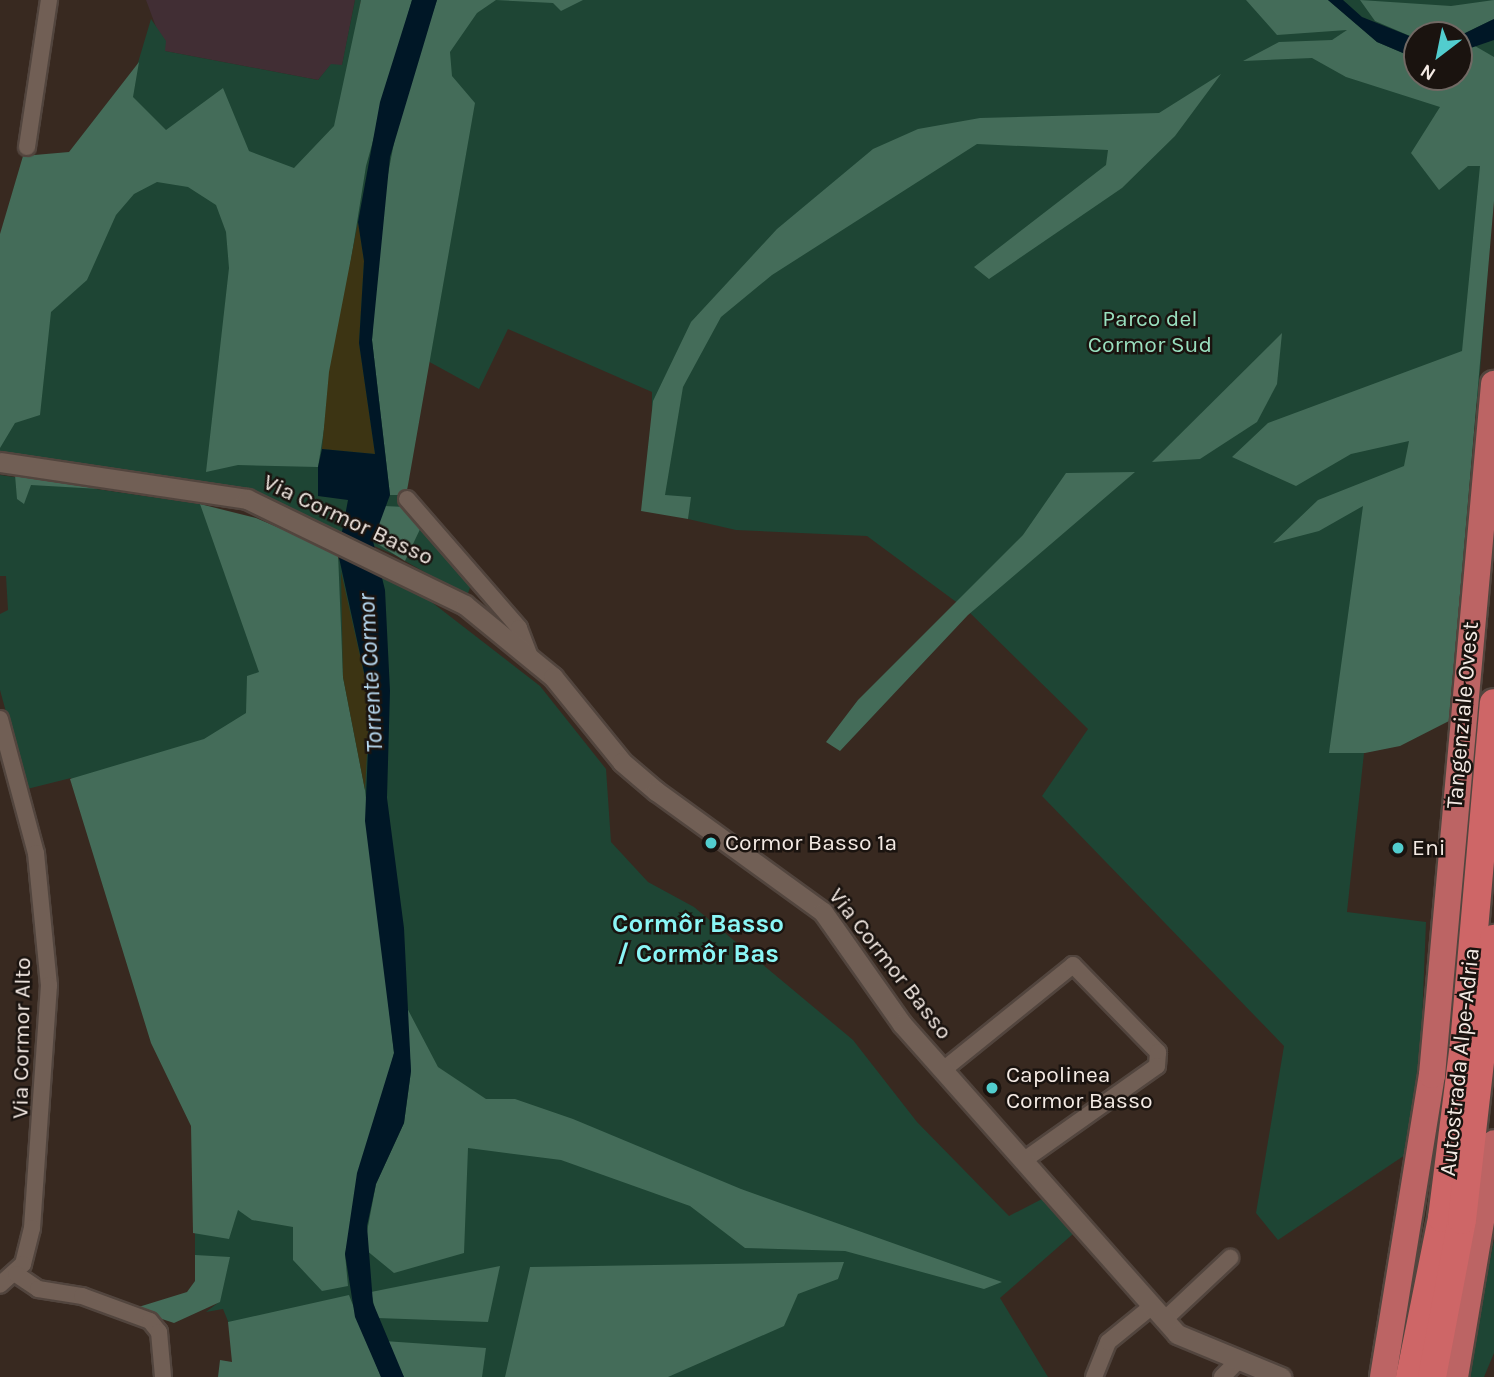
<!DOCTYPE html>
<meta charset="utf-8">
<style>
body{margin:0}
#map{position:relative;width:1494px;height:1377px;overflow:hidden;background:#382920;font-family:Karla,sans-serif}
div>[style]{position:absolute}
.commercial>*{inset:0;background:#412e34}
.green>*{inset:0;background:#1e4534}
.forest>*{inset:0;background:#446c59}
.sand>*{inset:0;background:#3c3413}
.water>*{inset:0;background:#001726}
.roads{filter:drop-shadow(2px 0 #52453e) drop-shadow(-2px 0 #52453e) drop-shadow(0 2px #52453e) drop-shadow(0 -2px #52453e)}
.minor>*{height:16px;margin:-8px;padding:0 8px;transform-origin:8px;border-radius:8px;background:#715f55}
.tertiary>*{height:19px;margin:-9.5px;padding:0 9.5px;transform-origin:9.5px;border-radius:9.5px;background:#715f55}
.trunk>*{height:26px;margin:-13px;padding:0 13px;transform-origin:13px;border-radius:13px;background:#bc6464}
.motorway>*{height:28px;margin:-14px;padding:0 14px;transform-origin:14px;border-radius:14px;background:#ce6667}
.dots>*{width:19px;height:19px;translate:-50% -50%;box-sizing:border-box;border:4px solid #1a130f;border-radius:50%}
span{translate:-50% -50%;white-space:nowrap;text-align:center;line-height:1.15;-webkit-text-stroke:5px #1a130f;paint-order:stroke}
.park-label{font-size:23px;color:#99dfbe}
.street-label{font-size:23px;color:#f4eae4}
.poi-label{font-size:23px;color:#f4eae4}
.left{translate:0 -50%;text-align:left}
.water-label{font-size:24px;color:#bde0f9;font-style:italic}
.quarter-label{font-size:26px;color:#8af6f6;font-weight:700}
.north{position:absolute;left:1403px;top:21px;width:70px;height:70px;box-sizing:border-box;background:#1a130f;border:2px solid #716964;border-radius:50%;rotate:212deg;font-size:19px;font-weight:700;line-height:28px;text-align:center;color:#f4eae4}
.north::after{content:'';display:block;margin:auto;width:24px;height:32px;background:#52cdce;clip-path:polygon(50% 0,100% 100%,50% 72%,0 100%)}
</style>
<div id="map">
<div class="commercial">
<div style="clip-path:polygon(146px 0,355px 0,342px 66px,329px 67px,318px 80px,165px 51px)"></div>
</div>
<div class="green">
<div style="clip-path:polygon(evenodd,355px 0,361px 0,344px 91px,363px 0,1494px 0,1494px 186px,1478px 398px,1364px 753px,1347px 912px,1426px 922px,1417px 1147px,1278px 1240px,1256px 1213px,1284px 1046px,1042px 796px,1088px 729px,967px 610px,867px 536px,736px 530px,688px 519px,689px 505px,651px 501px,652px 392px,508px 329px,479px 389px,424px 359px,403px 501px,471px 585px,467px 596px,405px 561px,418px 532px,404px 559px,252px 493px,0 456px,0 242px,134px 76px,151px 19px,166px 41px,165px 51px,318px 80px,331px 64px,342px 65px,355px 0,1417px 35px,1459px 35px,1459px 77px,1417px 77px,1417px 35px)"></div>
<div style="clip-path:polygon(0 475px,200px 504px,416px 590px,540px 686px,606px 769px,611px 842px,648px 882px,694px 907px,853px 1040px,917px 1122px,1009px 1216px,1042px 1199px,1073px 1234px,1000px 1298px,1048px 1377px,220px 1377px,232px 1365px,236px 1341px,223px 1309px,206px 1312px,219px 1302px,195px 1255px,195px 1127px,71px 778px,27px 789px,0 690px,0 614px,8px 610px,6px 576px,0 576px)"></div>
<div style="clip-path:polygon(1494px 1240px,1494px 1353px,1484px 1377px,1466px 1377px)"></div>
</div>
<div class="forest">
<div style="clip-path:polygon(361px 0,412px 0,366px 166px,318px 467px,238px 465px,206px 472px,229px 268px,226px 232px,216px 205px,188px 187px,157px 182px,134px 194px,116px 215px,87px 280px,51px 312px,40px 415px,15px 423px,0 448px,0 234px,23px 156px,69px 152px,139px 62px,133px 97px,166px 130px,223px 88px,249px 151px,294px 168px,334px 126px)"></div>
<div style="clip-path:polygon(437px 0,583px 0,561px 11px,553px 3px,496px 0,477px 13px,450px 52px,452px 76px,475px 103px,408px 485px,406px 495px,390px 495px,372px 340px,380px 216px,401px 106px)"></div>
<div style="clip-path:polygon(1246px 0,1328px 0,1377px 42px,1417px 59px,1417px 77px,1459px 77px,1459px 52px,1475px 46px,1494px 57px,1494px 201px,1449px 721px,1400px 746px,1365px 753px,1329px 753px,1363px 506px,1319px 531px,1273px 543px,1318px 500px,1404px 466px,1409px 441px,1351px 454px,1296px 486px,1232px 457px,1268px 423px,1462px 351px,1480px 166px,1468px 166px,1439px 190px,1411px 153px,1440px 107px,1346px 77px,1312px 58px,1243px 61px,1279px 42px,1332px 40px,1347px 30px,1277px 35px)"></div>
<div style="clip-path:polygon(1360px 0,1451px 6px,1494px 0,1494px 19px,1459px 36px,1417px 39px,1375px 21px)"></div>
<div style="clip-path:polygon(1221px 74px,1175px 136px,1122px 188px,989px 279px,974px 267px,1106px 165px,1108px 150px,977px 144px,772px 275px,721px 317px,683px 387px,665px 495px,691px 497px,688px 519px,641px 511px,653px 401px,691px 322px,777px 229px,873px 149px,918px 129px,980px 118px,1159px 113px)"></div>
<div style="clip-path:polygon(1282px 333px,1277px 384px,1257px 422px,1200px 459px,1152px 462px)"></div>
<div style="clip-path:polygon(1135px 472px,968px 615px,840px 751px,826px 742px,858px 700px,1023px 535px,1066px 473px)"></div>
<div style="clip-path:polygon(15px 475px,100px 489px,31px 485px,24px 504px,17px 499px)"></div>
<div style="clip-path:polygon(200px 504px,256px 518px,338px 553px,343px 677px,365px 790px,394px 1053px,345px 1254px,348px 1286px,322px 1291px,293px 1260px,293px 1227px,252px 1220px,238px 1210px,229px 1239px,193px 1233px,191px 1126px,151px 1043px,70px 779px,204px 739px,246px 713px,247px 676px,259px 672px)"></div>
<div style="clip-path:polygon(384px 506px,405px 507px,422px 525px,405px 561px,373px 541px)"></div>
<div style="clip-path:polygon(406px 1006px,438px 1067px,486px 1099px,515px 1099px,573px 1119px,741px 1189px,1002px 1282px,984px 1289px,845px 1251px,745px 1248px,690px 1206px,561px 1160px,468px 1148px,464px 1253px,394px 1273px,366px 1250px,366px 1237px,376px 1184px,404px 1123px,411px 1071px)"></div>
<div style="clip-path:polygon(195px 1255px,230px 1257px,220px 1302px,174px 1323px,132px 1309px,187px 1292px,195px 1281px)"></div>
<div style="clip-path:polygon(844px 1262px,838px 1279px,798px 1294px,784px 1326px,668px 1377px,505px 1377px,530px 1267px)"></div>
<div style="clip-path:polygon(500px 1266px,488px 1322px,377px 1318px,371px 1292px)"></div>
<div style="clip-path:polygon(349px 1295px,381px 1377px,218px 1377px,220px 1360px,232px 1362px,228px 1322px)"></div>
<div style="clip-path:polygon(384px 1341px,486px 1348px,482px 1377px,404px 1377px)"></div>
</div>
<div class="sand">
<div style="clip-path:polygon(358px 222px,364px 261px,359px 343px,375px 454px,322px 449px,329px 372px)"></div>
<div style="clip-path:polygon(341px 572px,370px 700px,365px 790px,343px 677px)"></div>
</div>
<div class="water">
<div style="clip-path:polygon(412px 0,437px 0,390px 157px,372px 340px,390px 495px,373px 541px,385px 590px,390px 691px,387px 798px,404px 928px,411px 1071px,404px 1123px,376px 1184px,367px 1226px,373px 1303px,404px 1377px,381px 1377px,355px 1317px,345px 1254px,357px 1173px,394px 1053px,365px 821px,370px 700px,338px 553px,348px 500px,318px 496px,318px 467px,322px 449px,375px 454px,359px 343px,364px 261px,358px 222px,380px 102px)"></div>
<div style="clip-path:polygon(1328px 0,1343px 0,1362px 17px,1417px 39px,1417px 59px,1377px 42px)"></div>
<div style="clip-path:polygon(1494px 19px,1494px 40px,1459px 52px,1459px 36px)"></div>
</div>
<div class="roads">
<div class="minor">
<div style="left:27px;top:147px;width:149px;rotate:-81.5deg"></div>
<div style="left:407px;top:499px;width:171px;rotate:49deg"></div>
<div style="left:519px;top:628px;width:30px;rotate:69deg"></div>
<div style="left:0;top:719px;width:139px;rotate:75deg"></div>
<div style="left:36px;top:853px;width:133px;rotate:84.4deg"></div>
<div style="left:49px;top:985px;width:244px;rotate:94deg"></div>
<div style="left:32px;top:1228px;width:37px;rotate:104deg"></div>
<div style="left:23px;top:1264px;width:31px;rotate:138deg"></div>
<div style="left:943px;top:1070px;width:167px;rotate:-38.9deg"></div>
<div style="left:1073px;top:965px;width:122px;rotate:45.7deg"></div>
<div style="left:1158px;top:1052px;width:14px;rotate:94deg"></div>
<div style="left:1157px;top:1066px;width:164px;rotate:144.7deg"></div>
<div style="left:16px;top:1274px;width:27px;rotate:34deg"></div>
<div style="left:38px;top:1289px;width:45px;rotate:9deg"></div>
<div style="left:82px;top:1296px;width:72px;rotate:20.2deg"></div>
<div style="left:150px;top:1321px;width:14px;rotate:51deg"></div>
<div style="left:159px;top:1332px;width:45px;rotate:84.9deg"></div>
<div style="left:1164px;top:1320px;width:91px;rotate:-43.2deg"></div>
<div style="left:1094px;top:1377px;width:38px;rotate:-68deg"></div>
<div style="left:1108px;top:1342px;width:55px;rotate:-39.1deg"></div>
<div style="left:1222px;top:1377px;width:21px;rotate:-45deg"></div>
</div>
<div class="tertiary">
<div style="left:0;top:462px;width:250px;rotate:8.5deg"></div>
<div style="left:247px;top:499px;width:242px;rotate:25.9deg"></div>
<div style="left:465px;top:605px;width:114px;rotate:39.3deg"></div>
<div style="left:553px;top:677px;width:109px;rotate:50.9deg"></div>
<div style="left:622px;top:762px;width:45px;rotate:40.5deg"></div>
<div style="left:656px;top:791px;width:206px;rotate:35.9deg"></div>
<div style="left:823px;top:912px;width:137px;rotate:54.8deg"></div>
<div style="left:902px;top:1024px;width:414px;rotate:48.4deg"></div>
<div style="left:1177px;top:1334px;width:113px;rotate:22.5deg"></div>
</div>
<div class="trunk">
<div style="left:1383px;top:1377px;width:306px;rotate:-80.8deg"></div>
<div style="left:1432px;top:1075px;width:694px;rotate:-84.87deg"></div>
<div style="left:1455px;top:1377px;width:237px;rotate:-80.5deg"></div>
</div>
<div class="motorway">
<div style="left:1410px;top:1377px;width:162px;rotate:-78.6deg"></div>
<div style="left:1442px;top:1218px;width:175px;rotate:-82.8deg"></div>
<div style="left:1464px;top:1044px;width:342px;rotate:-85deg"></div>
<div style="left:1432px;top:1377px;width:160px;rotate:-79.2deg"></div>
<div style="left:1462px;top:1220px;width:283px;rotate:-83.5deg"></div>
</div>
</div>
<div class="dots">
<div style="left:711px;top:843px;background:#52cdce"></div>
<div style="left:1398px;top:848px;background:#52cdce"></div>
<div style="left:992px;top:1088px;background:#52cdce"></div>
</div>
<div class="park-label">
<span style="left:1150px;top:332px">Parco del<br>Cormor Sud</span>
</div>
<div class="street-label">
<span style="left:348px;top:520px;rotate:25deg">Via Cormor Basso</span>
<span style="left:1463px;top:715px;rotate:-85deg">Tangenziale Ovest</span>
<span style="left:890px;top:964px;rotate:52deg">Via Cormor Basso</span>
<span style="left:22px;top:1038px;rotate:-89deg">Via Cormor Alto</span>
<span style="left:1460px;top:1062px;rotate:-84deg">Autostrada Alpe-Adria</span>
</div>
<div class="poi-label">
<span class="left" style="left:725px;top:843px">Cormor Basso 1ª</span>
<span class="left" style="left:1412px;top:848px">Eni</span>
<span class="left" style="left:1006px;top:1088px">Capolinea<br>Cormor Basso</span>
</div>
<div class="water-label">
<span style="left:371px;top:673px;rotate:-93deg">Torrente Cormor</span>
</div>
<div class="quarter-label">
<span style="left:698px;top:939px">Cormôr Basso<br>/ Cormôr Bas</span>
</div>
<div class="north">N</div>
</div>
